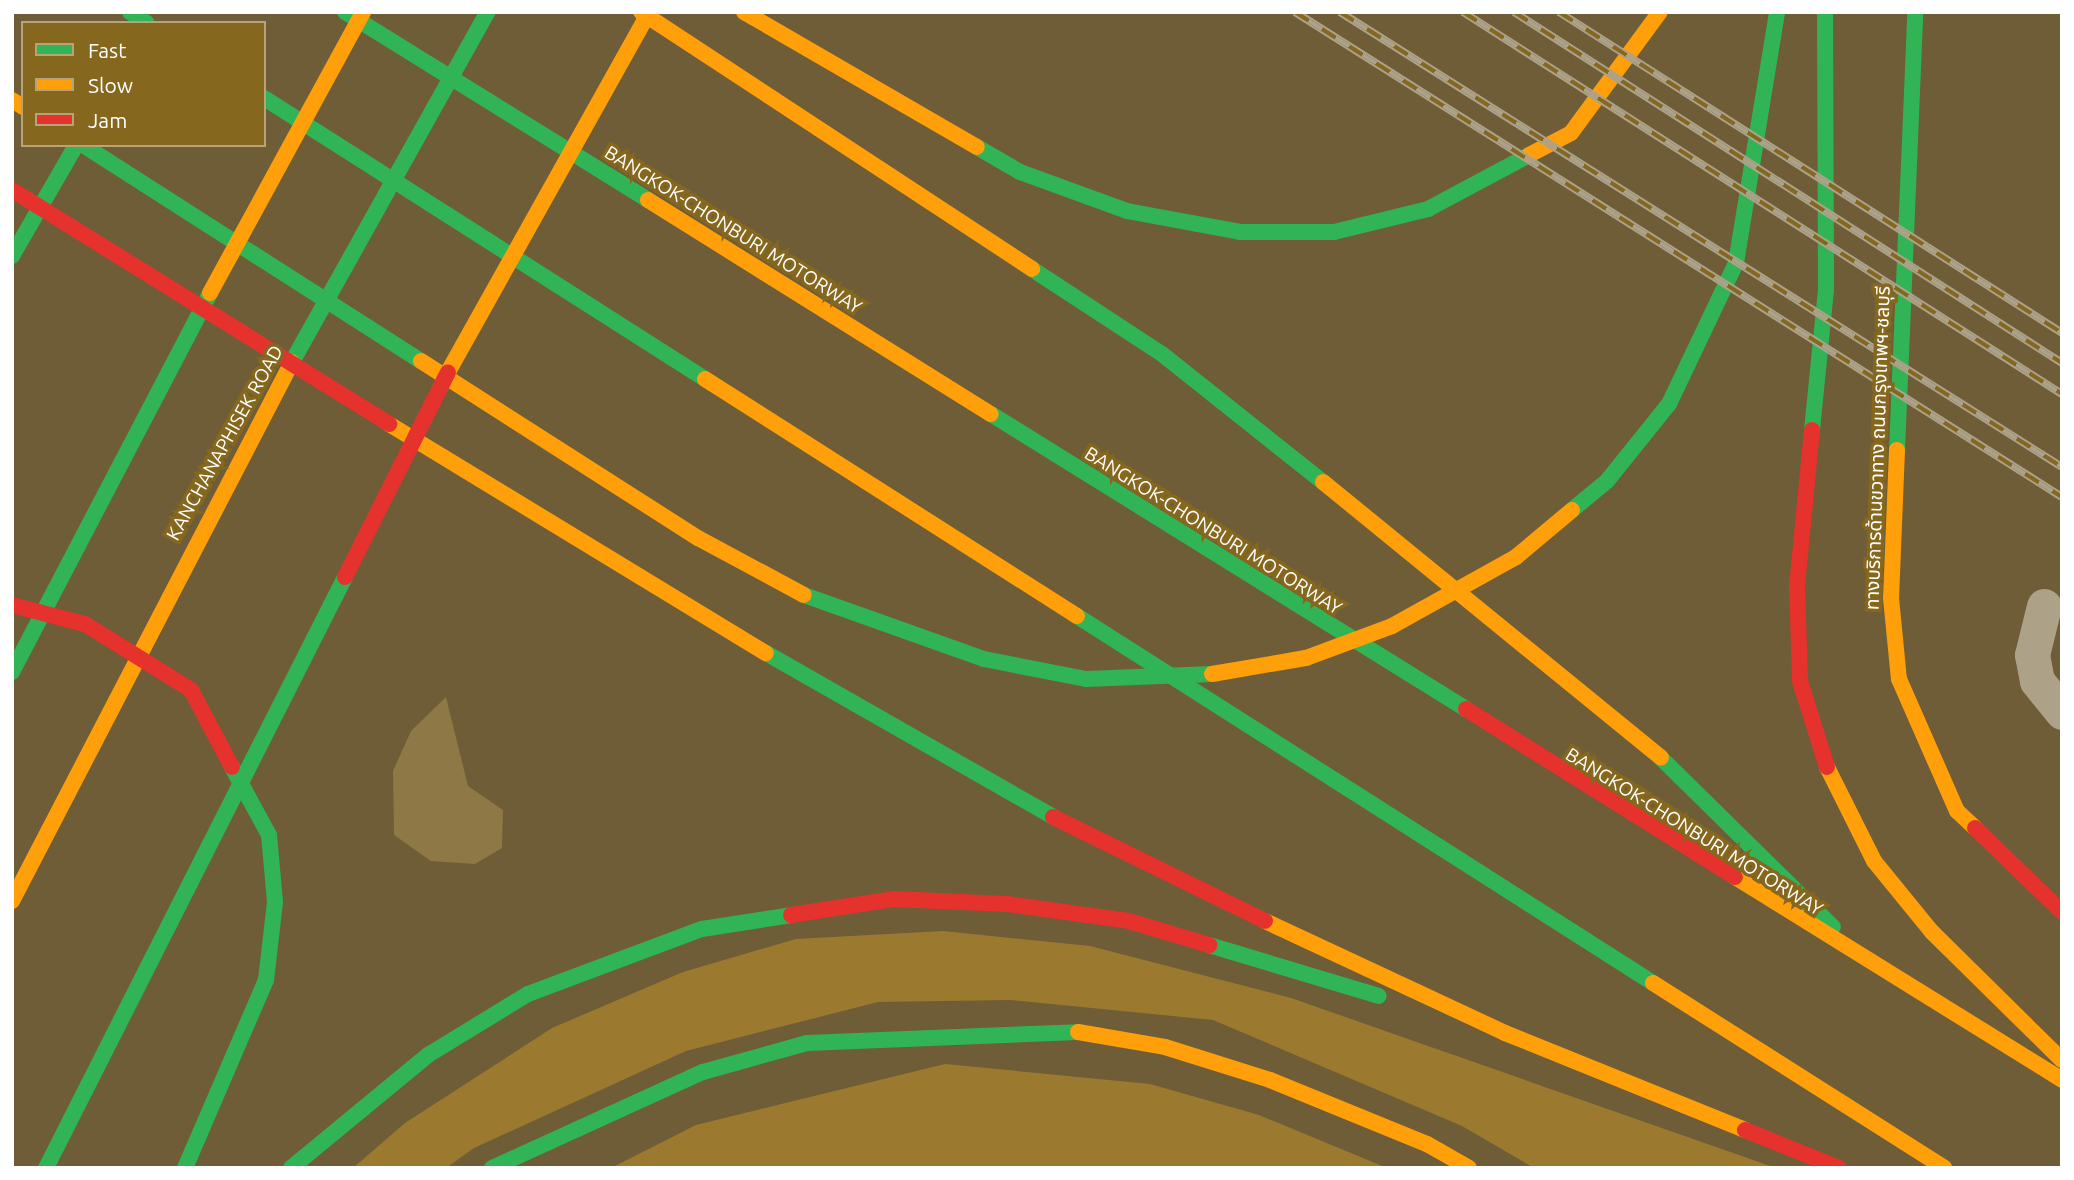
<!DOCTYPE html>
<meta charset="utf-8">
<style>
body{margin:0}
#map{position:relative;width:2074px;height:1180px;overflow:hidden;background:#6e5d36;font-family:Ubuntu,"Noto Sans Thai",sans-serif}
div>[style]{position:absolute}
.green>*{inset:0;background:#9b7a2f}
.water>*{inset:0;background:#8e7845}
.street>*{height:35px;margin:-17.5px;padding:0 17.5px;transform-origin:17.5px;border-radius:17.5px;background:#ada288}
.fast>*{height:16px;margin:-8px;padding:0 8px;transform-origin:8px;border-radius:8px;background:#30b455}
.slow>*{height:16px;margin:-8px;padding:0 8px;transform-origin:8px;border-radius:8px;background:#ff9f0a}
.jam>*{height:16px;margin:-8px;padding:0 8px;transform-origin:8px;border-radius:8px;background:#e5322d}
.rail>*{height:8px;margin-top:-4px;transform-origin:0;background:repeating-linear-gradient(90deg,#86671e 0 16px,#aca28a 0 32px);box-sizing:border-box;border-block:2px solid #aca28a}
span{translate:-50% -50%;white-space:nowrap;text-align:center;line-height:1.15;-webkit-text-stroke:7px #86671e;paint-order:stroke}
.street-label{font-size:19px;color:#fff}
.frame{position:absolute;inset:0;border:14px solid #fff;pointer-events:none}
.legend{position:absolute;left:21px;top:21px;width:245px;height:126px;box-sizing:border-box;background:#86671e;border:2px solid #b6a478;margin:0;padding:9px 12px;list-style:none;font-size:21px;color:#fff}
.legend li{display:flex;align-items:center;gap:14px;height:35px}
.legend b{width:35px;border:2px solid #b6a478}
</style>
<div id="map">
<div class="green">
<div style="clip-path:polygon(943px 931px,1090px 946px,1291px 998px,1776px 1168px,1534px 1168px,1462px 1126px,1213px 1020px,1010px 1000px,878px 1002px,686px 1051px,474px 1148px,446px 1168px,353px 1168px,405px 1123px,552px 1028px,683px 972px,796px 939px)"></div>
<div style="clip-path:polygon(945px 1064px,1150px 1084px,1259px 1115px,1387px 1168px,611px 1168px,696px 1125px)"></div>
</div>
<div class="water">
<div style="clip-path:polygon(446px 697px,468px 786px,503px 810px,502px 848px,475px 864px,431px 861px,394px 835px,393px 771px,411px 731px)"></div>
</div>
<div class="street">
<div style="left:2044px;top:606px;width:50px;rotate:103.8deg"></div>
<div style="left:2032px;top:655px;width:26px;rotate:79deg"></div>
<div style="left:2037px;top:681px;width:40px;rotate:51deg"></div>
</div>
<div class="fast">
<div style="left:130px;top:12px;width:20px;rotate:33deg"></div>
<div style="left:345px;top:12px;width:357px;rotate:31.8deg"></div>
<div style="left:264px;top:98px;width:523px;rotate:32.5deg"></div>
<div style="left:83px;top:145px;width:401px;rotate:32.6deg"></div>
<div style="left:977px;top:147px;width:50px;rotate:30.2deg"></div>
<div style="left:1020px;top:172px;width:114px;rotate:20deg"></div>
<div style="left:1127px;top:211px;width:115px;rotate:10.5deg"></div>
<div style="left:1240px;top:232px;width:94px"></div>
<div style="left:1334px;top:232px;width:97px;rotate:-13.7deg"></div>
<div style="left:1428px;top:209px;width:115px;rotate:-28.1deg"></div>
<div style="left:12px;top:256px;width:128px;rotate:-60deg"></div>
<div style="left:1032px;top:269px;width:155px;rotate:33.2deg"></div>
<div style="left:1162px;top:354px;width:206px;rotate:38.5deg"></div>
<div style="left:292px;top:362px;width:401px;rotate:-60.8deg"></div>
<div style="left:991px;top:414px;width:559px;rotate:31.84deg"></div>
<div style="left:1812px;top:430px;width:141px;rotate:-84.3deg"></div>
<div style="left:1826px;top:290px;width:278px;rotate:-90.2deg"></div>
<div style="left:1897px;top:450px;width:438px;rotate:-87.6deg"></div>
<div style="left:1572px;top:510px;width:45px;rotate:-39.6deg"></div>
<div style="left:1607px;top:481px;width:99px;rotate:-51.2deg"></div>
<div style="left:1669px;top:404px;width:156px;rotate:-64.6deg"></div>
<div style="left:1736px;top:263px;width:254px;rotate:-80.7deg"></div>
<div style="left:804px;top:595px;width:191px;rotate:19.6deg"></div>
<div style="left:984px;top:659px;width:104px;rotate:11.1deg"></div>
<div style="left:1086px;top:679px;width:126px;rotate:-2.3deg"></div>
<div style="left:1077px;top:616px;width:683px;rotate:32.5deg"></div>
<div style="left:766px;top:653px;width:331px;rotate:29.7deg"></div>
<div style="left:12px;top:672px;width:428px;rotate:-62.4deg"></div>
<div style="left:1661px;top:758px;width:241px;rotate:44.5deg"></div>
<div style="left:1209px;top:945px;width:177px;rotate:16.7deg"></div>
<div style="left:46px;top:1168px;width:662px;rotate:-63.16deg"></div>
<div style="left:185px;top:1168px;width:205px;rotate:-66.7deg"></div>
<div style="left:266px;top:980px;width:79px;rotate:-83.4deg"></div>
<div style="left:275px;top:902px;width:67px;rotate:-95.1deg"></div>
<div style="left:269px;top:835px;width:77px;rotate:-118.6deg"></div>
<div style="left:291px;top:1168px;width:178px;rotate:-39.5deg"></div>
<div style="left:428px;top:1055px;width:117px;rotate:-31.4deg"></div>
<div style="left:528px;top:994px;width:186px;rotate:-20.5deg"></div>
<div style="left:702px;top:929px;width:90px;rotate:-8.9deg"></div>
<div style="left:492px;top:1168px;width:232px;rotate:-24.5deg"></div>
<div style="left:703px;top:1072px;width:108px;rotate:-15.6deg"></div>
<div style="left:807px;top:1043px;width:271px;rotate:-2.3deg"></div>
</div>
<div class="slow">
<div style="left:641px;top:12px;width:468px;rotate:33.3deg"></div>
<div style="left:744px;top:12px;width:269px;rotate:30.1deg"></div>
<div style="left:12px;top:100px;width:13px;rotate:32deg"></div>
<div style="left:1529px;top:155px;width:47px;rotate:-27.6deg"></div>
<div style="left:1571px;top:133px;width:150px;rotate:-53.7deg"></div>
<div style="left:648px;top:200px;width:404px;rotate:32deg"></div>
<div style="left:210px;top:293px;width:320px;rotate:-61.4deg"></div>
<div style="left:421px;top:361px;width:329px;rotate:32.6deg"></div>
<div style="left:698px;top:538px;width:120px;rotate:28.3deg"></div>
<div style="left:448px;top:372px;width:412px;rotate:-60.8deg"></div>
<div style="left:705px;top:379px;width:441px;rotate:32.5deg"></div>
<div style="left:389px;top:424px;width:441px;rotate:31.3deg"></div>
<div style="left:1897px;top:450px;width:148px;rotate:92.3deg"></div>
<div style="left:1891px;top:598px;width:81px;rotate:84.4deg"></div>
<div style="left:1899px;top:679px;width:144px;rotate:66.3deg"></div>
<div style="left:1957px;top:811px;width:25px;rotate:43deg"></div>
<div style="left:1323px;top:482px;width:436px;rotate:39.2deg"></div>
<div style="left:1212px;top:674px;width:95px;rotate:-9.7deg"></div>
<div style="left:1306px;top:658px;width:92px;rotate:-20.4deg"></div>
<div style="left:1392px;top:626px;width:142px;rotate:-29.1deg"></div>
<div style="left:1516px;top:557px;width:73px;rotate:-40deg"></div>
<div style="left:1827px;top:767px;width:105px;rotate:63.4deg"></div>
<div style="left:1874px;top:861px;width:92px;rotate:50.8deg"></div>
<div style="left:1932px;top:932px;width:182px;rotate:44.6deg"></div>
<div style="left:1735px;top:877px;width:385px;rotate:31.8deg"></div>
<div style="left:12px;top:901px;width:607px;rotate:-62.55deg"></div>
<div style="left:1265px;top:921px;width:265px;rotate:25deg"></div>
<div style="left:1505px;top:1033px;width:259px;rotate:22deg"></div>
<div style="left:1653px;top:983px;width:345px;rotate:32.4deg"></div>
<div style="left:1078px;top:1032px;width:88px;rotate:9.8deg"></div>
<div style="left:1165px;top:1047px;width:110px;rotate:17.4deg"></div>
<div style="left:1270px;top:1080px;width:170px;rotate:22.2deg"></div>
<div style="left:1427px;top:1144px;width:48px;rotate:29.7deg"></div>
</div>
<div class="jam">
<div style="left:12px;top:190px;width:444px;rotate:31.8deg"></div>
<div style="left:1812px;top:430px;width:156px;rotate:95.5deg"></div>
<div style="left:1797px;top:585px;width:96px;rotate:88.2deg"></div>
<div style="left:1800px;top:681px;width:90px;rotate:72.6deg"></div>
<div style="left:345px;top:577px;width:229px;rotate:-63.3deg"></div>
<div style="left:12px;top:605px;width:75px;rotate:14.6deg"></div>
<div style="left:85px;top:624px;width:125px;rotate:31.9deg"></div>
<div style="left:191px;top:690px;width:87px;rotate:62deg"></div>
<div style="left:1466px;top:709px;width:317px;rotate:32deg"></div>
<div style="left:1053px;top:817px;width:236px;rotate:26.1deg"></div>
<div style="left:1975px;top:828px;width:121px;rotate:44deg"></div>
<div style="left:791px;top:915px;width:103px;rotate:-8.9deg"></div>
<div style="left:893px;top:899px;width:114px;rotate:2.5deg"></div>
<div style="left:1007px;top:904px;width:123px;rotate:7.9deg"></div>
<div style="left:1129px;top:921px;width:84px;rotate:16.7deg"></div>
<div style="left:1745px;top:1130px;width:101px;rotate:22deg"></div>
</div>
<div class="rail">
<div style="left:1295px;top:12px;width:907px;rotate:32.31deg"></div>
<div style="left:1340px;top:12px;width:853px;rotate:32.22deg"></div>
<div style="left:1463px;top:12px;width:710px;rotate:32.53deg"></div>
<div style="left:1514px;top:12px;width:651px;rotate:32.64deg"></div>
<div style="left:1559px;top:12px;width:597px;rotate:32.54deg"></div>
</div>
<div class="street-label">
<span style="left:733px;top:230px;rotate:32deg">BANGKOK-CHONBURI MOTORWAY</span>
<span style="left:225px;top:443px;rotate:-61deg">KANCHANAPHISEK ROAD</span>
<span style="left:1878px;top:448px;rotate:-88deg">ทางบริการด้านขวาทาง ถนนกรุงเทพฯ-ชลบุรี</span>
<span style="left:1213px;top:531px;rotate:32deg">BANGKOK-CHONBURI MOTORWAY</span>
<span style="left:1694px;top:832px;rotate:32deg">BANGKOK-CHONBURI MOTORWAY</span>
</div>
<div class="frame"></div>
<ul class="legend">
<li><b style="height:9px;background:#30b455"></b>Fast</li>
<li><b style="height:9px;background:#ff9f0a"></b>Slow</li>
<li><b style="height:9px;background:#e5322d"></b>Jam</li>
</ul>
</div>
